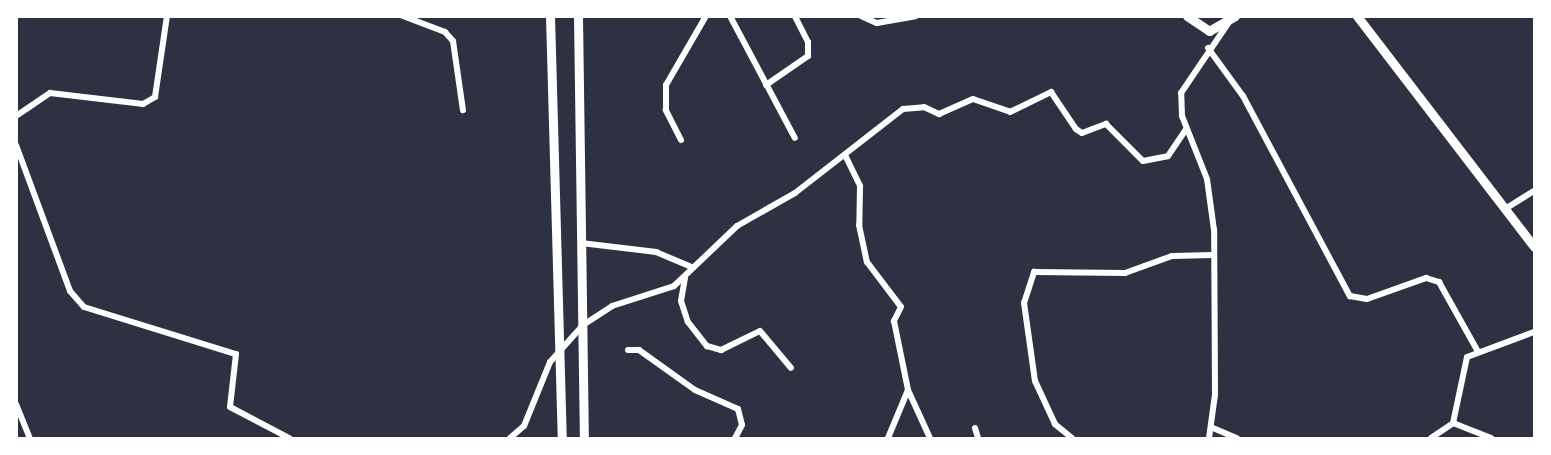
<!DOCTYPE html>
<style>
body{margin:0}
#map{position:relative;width:1551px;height:455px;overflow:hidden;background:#2d3142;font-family:Karla,sans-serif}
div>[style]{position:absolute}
.minor>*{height:6px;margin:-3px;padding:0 3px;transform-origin:3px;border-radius:3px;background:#fff}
.tertiary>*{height:9px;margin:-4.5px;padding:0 4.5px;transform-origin:4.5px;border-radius:4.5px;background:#fff}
span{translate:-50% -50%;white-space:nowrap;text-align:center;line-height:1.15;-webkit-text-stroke:4.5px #fff;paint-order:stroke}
.frame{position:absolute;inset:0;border:18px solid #fff;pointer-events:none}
</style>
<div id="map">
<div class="minor">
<div style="left:403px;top:16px;width:45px;rotate:20.9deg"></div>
<div style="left:445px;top:32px;width:12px;rotate:48deg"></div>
<div style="left:453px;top:41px;width:70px;rotate:81.8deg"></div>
<div style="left:730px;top:16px;width:138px;rotate:62deg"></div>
<div style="left:861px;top:16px;width:17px;rotate:24deg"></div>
<div style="left:877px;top:23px;width:39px;rotate:-10deg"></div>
<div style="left:1208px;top:48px;width:59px;rotate:53.9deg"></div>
<div style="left:1243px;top:96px;width:227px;rotate:61.9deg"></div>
<div style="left:1350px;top:296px;width:17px;rotate:10deg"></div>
<div style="left:1367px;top:299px;width:63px;rotate:-19.6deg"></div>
<div style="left:1426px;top:278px;width:14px;rotate:17deg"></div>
<div style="left:1439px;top:282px;width:78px;rotate:60.8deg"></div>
<div style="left:766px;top:85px;width:51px;rotate:-34.6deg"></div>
<div style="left:808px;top:56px;width:14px;rotate:-90deg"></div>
<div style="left:808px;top:42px;width:29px;rotate:-117deg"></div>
<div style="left:16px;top:116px;width:41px;rotate:-34.1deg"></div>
<div style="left:50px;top:93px;width:94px;rotate:6.7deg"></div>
<div style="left:143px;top:104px;width:14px;rotate:-30deg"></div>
<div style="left:155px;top:97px;width:82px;rotate:-81.6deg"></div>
<div style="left:681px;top:140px;width:34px;rotate:-117deg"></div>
<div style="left:666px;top:110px;width:25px;rotate:-90deg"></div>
<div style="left:666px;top:85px;width:80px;rotate:-59.9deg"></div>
<div style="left:16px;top:145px;width:156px;rotate:69.7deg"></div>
<div style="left:70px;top:291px;width:21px;rotate:49deg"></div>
<div style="left:84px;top:307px;width:159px;rotate:17.2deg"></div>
<div style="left:236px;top:354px;width:53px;rotate:96.5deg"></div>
<div style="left:230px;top:407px;width:67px;rotate:27.7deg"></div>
<div style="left:845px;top:155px;width:34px;rotate:64deg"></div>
<div style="left:860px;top:186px;width:39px;rotate:91deg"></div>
<div style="left:859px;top:225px;width:38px;rotate:78deg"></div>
<div style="left:867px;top:262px;width:56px;rotate:52.9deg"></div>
<div style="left:901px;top:307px;width:16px;rotate:117deg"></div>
<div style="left:894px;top:321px;width:70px;rotate:78.5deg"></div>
<div style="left:908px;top:390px;width:53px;rotate:65.4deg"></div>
<div style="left:1505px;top:209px;width:34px;rotate:-32deg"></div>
<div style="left:581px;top:243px;width:76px;rotate:6.8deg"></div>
<div style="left:656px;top:252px;width:38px;rotate:23deg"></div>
<div style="left:685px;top:278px;width:23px;rotate:100deg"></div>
<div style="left:681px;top:301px;width:22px;rotate:72deg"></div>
<div style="left:688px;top:322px;width:31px;rotate:52deg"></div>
<div style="left:707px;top:346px;width:15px;rotate:16deg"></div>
<div style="left:721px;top:350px;width:43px;rotate:-26deg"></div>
<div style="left:760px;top:331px;width:48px;rotate:50deg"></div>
<div style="left:628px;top:350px;width:11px"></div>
<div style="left:639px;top:350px;width:69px;rotate:35.5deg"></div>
<div style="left:695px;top:390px;width:47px;rotate:23.8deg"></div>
<div style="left:738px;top:409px;width:16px;rotate:76deg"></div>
<div style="left:742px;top:425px;width:15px;rotate:118deg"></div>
<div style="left:16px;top:404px;width:37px;rotate:68deg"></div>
<div style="left:1453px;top:423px;width:41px;rotate:21.5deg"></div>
<div style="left:975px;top:428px;width:10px;rotate:73deg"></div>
<div style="left:1213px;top:428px;width:26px;rotate:23deg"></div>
<div style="left:510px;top:438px;width:18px;rotate:-41deg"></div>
<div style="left:524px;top:426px;width:69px;rotate:-67.9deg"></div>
<div style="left:550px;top:362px;width:50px;rotate:-48.3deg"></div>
<div style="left:583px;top:325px;width:35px;rotate:-33deg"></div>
<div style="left:612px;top:306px;width:65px;rotate:-17.9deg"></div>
<div style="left:674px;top:286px;width:87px;rotate:-43.6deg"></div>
<div style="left:737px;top:226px;width:67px;rotate:-29.6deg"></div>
<div style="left:795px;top:193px;width:137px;rotate:-37.9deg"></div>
<div style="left:903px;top:109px;width:21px;rotate:-5deg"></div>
<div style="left:924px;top:107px;width:17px;rotate:25deg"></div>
<div style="left:939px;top:114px;width:37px;rotate:-24deg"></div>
<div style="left:973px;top:99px;width:39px;rotate:19deg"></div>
<div style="left:1010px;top:112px;width:46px;rotate:-26deg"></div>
<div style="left:1051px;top:92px;width:45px;rotate:56deg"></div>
<div style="left:1076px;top:129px;width:7px;rotate:34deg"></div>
<div style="left:1082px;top:133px;width:26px;rotate:-21deg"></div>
<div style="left:1106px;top:124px;width:52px;rotate:45deg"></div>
<div style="left:1143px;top:161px;width:25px;rotate:-11deg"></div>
<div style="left:1168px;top:156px;width:32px;rotate:-56deg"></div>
<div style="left:888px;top:438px;width:52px;rotate:-67.4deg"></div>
<div style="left:1072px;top:438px;width:22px;rotate:-141deg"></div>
<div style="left:1055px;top:424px;width:47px;rotate:-114.9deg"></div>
<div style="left:1035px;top:381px;width:79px;rotate:-98deg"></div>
<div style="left:1024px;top:303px;width:33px;rotate:-72deg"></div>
<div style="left:1034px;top:272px;width:91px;rotate:0.6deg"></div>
<div style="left:1125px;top:273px;width:50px;rotate:-19.9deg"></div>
<div style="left:1172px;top:256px;width:41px;rotate:-1.4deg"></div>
<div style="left:1209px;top:438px;width:43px;rotate:-82.1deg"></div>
<div style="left:1215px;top:395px;width:165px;rotate:-90.3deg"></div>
<div style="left:1214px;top:230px;width:51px;rotate:-97.8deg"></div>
<div style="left:1207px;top:179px;width:68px;rotate:-111.6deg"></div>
<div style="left:1182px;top:116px;width:23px;rotate:-92deg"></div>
<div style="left:1181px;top:93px;width:86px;rotate:-55.9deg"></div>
<div style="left:1431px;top:438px;width:27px;rotate:-34deg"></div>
<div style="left:1453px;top:423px;width:67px;rotate:-78deg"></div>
<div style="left:1467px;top:357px;width:72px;rotate:-20.5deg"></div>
</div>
<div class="tertiary">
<div style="left:550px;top:16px;width:422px;rotate:88.4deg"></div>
<div style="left:578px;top:16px;width:422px;rotate:89.2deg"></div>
<div style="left:1187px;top:16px;width:27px;rotate:34deg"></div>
<div style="left:1209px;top:31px;width:30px;rotate:-30deg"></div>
<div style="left:1357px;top:16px;width:291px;rotate:52.5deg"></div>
</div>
<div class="frame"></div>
</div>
